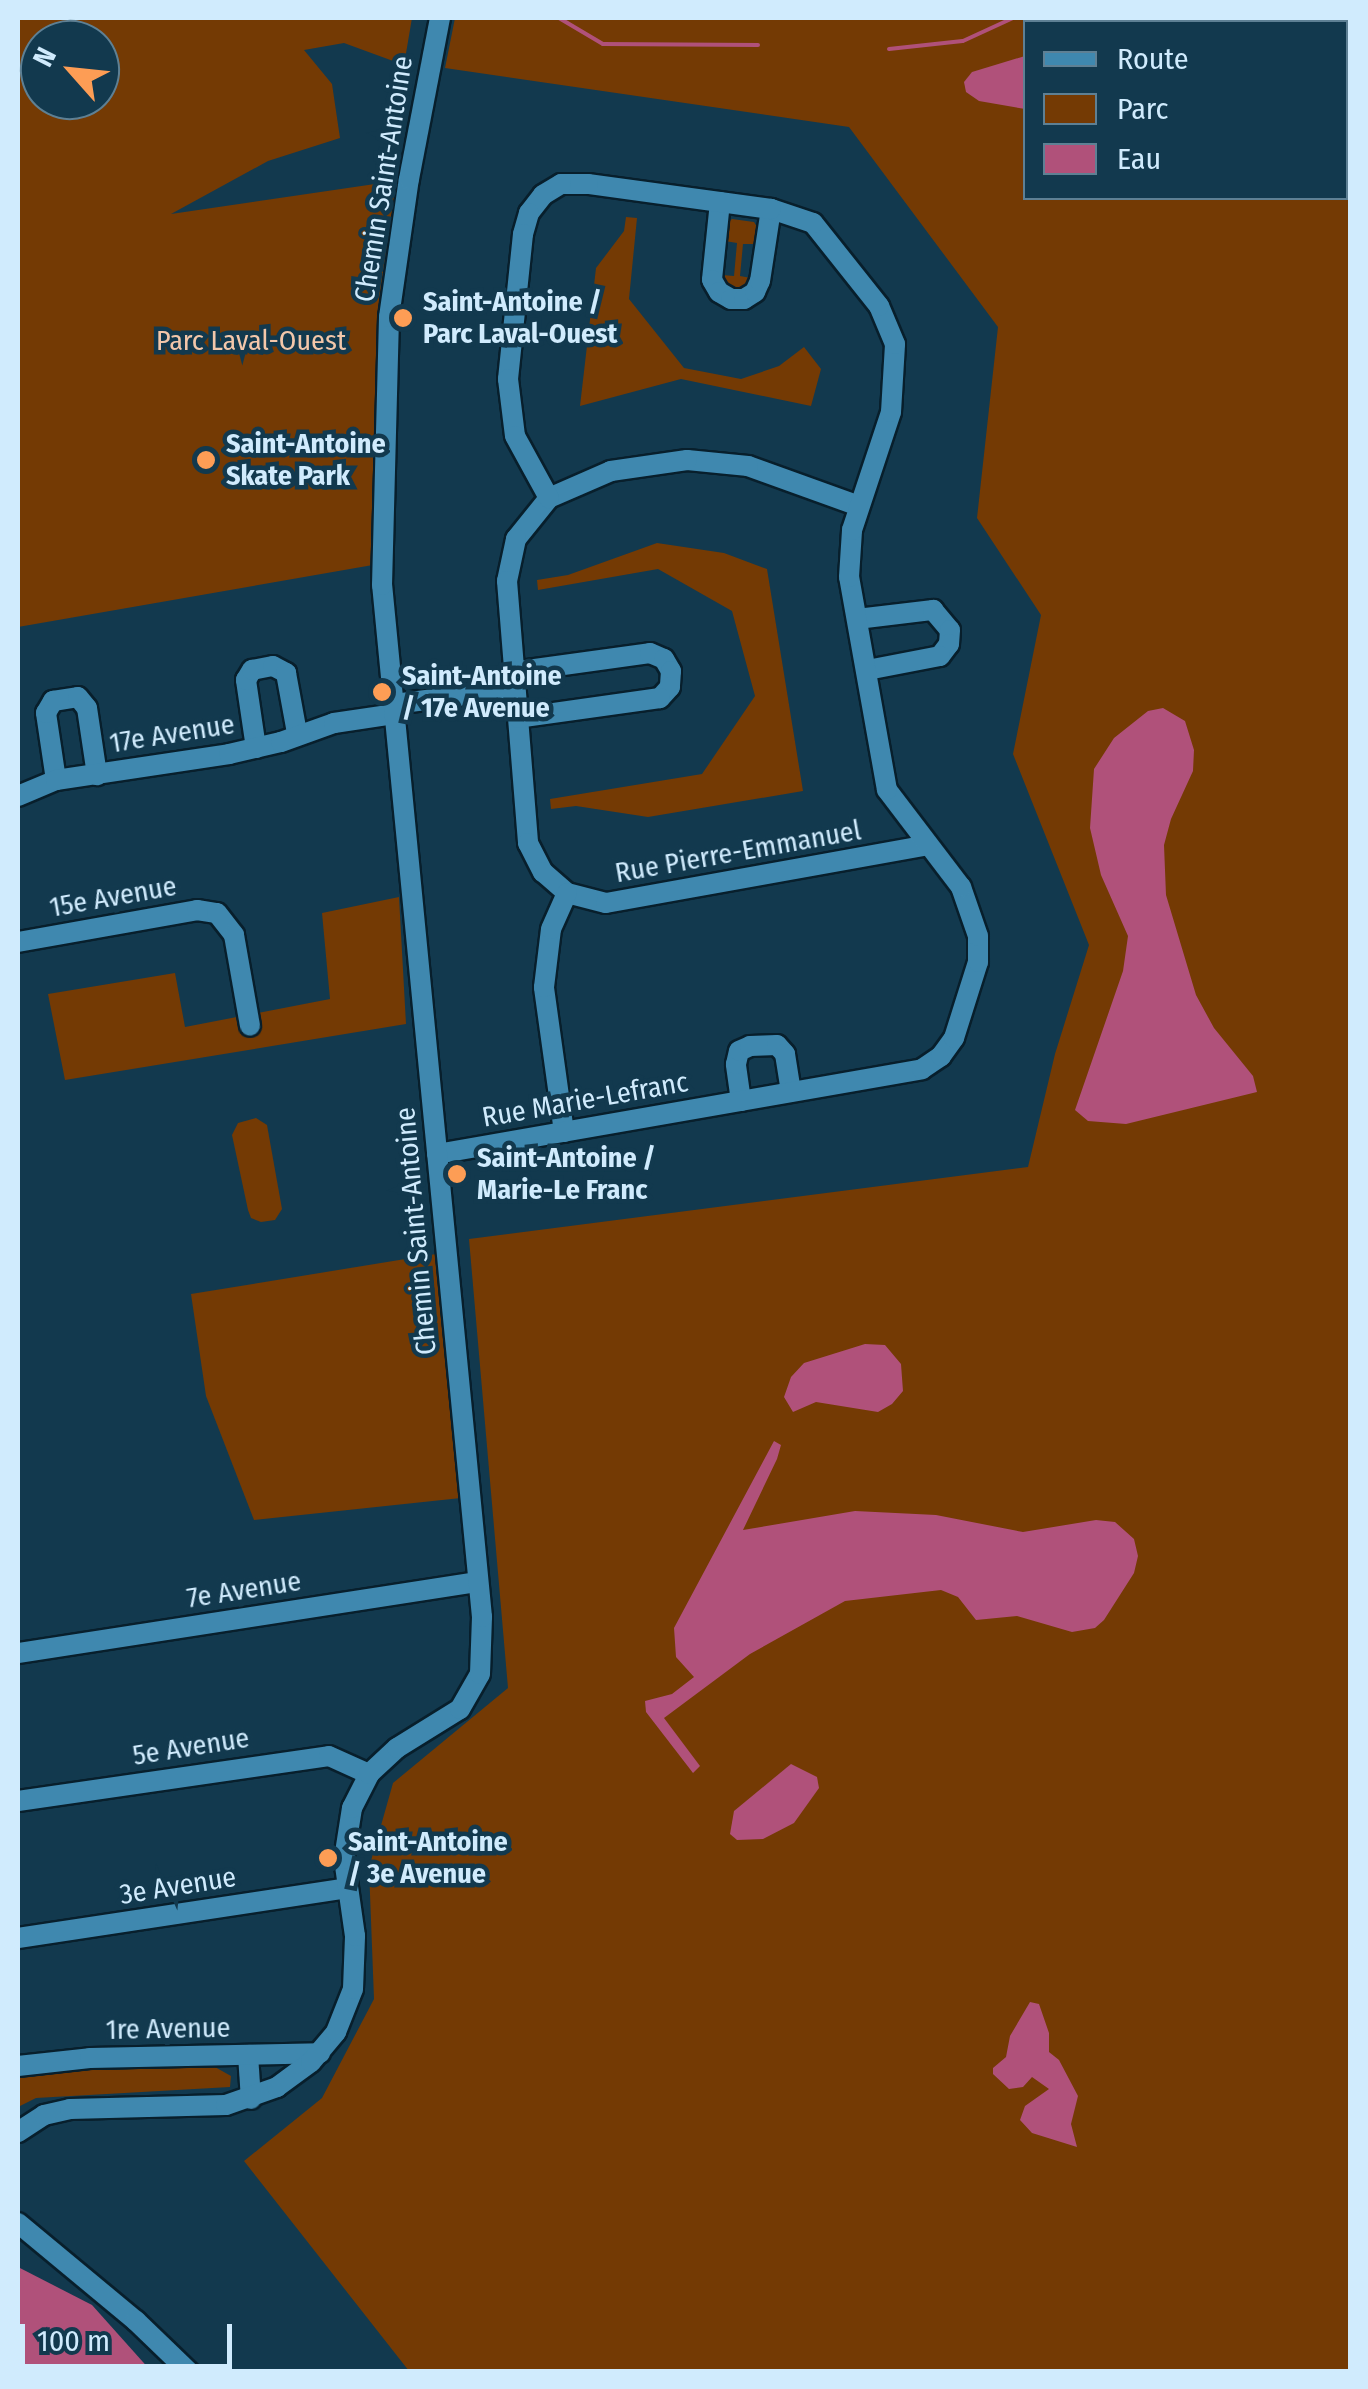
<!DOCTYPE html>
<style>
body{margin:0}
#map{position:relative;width:1368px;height:2389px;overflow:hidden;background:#12394e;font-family:"Fira Sans Condensed",sans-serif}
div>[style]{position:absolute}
.green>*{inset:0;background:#743a04}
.water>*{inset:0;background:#b0517a}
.stream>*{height:4px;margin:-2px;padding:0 2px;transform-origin:2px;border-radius:2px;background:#b0517a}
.roads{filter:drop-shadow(2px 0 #081f2c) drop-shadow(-2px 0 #081f2c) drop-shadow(0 2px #081f2c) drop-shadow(0 -2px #081f2c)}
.minor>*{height:20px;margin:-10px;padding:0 10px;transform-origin:10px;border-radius:10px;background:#3f88af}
.dots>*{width:28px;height:28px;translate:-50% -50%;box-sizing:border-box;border:5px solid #12394e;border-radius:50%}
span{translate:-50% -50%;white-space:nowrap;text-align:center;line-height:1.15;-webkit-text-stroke:9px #12394e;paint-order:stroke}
.street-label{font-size:28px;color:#d0ebfd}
.poi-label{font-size:28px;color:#d0ebfd;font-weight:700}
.left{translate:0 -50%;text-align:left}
.park-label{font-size:28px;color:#f3c7aa}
.frame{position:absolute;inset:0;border:20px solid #d0ebfd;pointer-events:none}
.legend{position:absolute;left:1023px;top:20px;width:325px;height:180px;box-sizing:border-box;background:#12394e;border:2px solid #5e8094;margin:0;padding:12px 18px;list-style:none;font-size:30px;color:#d0ebfd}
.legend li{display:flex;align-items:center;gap:20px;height:50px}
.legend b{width:50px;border:2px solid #5e8094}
.north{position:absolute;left:20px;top:20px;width:100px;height:100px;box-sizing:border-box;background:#12394e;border:2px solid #5e8094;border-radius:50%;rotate:297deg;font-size:28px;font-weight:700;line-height:40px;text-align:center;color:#d0ebfd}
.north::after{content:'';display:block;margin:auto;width:35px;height:45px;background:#fd9d55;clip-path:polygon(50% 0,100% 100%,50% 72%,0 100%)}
.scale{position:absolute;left:20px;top:2324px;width:212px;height:45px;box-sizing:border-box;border:5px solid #d0ebfd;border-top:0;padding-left:12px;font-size:30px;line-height:35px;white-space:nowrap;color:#d0ebfd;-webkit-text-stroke:8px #12394e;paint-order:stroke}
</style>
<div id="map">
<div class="green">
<div style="clip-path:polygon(evenodd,18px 18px,412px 18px,404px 65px,344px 43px,304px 50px,332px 84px,340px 138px,268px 161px,171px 214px,409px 179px,389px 317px,390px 562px,18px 627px,18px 18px,40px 40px,100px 40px,100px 100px,40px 100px,40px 40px)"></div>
<div style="clip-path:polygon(evenodd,455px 18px,1350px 18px,1350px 2371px,409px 2371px,244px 2161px,322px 2098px,374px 1999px,369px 1868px,393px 1783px,508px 1688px,469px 1239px,1028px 1167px,1055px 1054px,1089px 945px,1013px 754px,1041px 615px,977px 518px,998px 327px,849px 127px,445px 68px,455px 18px,1026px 22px,1346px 22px,1346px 198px,1026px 198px,1026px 22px)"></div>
<div style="clip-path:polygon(626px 217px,637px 218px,629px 299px,684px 368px,741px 379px,779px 366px,804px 347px,821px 369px,811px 406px,681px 379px,580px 406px,596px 268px,624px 231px)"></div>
<div style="clip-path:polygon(732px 219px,754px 222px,757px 227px,754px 244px,743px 244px,740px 276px,751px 278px,742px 290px,733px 290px,722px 275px,734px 276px,737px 243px,725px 241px,727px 223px)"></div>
<div style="clip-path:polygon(657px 543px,724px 553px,767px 569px,803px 791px,648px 817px,576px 806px,551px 809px,550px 799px,702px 774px,755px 696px,732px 611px,658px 569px,538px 590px,537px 580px,568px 575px)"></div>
<div style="clip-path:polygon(399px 897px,406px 1024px,65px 1080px,48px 994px,175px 973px,185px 1027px,330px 999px,322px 913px)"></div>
<div style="clip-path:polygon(256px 1118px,267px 1125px,282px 1209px,275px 1220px,261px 1222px,251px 1218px,248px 1210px,232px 1135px,238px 1123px)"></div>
<div style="clip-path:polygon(436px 1254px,461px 1498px,254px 1520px,206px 1396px,191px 1294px)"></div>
<div style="clip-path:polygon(206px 2062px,231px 2076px,230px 2087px,36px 2098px,18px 2107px,18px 2073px)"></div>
</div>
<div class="water">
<div style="clip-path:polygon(1025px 56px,1025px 109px,979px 101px,966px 92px,964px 82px,972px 72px)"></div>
<div style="clip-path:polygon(1163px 708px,1185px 721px,1194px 750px,1193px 771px,1171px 819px,1164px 845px,1166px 895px,1196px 995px,1214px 1028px,1253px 1076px,1257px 1092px,1126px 1124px,1088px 1121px,1075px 1110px,1123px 971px,1128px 936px,1101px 875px,1090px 828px,1094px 769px,1114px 738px,1148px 711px)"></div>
<div style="clip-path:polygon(865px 1344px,885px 1345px,901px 1364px,903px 1391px,892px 1404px,878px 1412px,816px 1402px,793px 1412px,784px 1397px,791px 1377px,804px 1363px)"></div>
<div style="clip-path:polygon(774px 1441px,781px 1445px,777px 1459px,743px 1530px,855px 1511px,936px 1515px,1023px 1532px,1096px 1520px,1115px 1522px,1134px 1539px,1138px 1556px,1134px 1573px,1104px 1620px,1095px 1628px,1072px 1632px,1017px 1616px,976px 1620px,958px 1597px,941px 1590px,845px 1601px,750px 1654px,664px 1718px,700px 1766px,693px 1773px,646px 1712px,645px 1701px,672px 1694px,694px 1677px,676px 1657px,674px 1628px)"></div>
<div style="clip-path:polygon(791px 1764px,817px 1777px,819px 1788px,794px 1823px,763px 1839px,737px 1840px,730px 1834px,734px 1811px)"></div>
<div style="clip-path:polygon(1030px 2002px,1039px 2004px,1049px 2033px,1049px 2052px,1059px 2060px,1078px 2096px,1071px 2124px,1077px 2147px,1032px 2133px,1020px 2120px,1025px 2106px,1049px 2089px,1032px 2077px,1023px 2087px,1009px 2089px,993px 2074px,993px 2068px,1006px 2057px,1010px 2036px)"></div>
<div style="clip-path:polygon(18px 2267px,92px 2305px,151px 2371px,18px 2371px)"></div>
</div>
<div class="stream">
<div style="left:559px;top:18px;width:51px;rotate:30.6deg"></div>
<div style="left:603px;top:44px;width:155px;rotate:0.4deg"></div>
<div style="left:889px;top:49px;width:74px;rotate:-6.2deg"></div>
<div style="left:963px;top:41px;width:55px;rotate:-24.7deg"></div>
</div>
<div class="roads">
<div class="minor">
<div style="left:720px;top:202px;width:78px;rotate:95.9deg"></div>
<div style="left:712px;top:280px;width:14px;rotate:60deg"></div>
<div style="left:719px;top:292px;width:14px;rotate:30deg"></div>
<div style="left:731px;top:299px;width:13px"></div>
<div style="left:744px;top:299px;width:13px;rotate:-32deg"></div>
<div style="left:755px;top:292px;width:12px;rotate:-66deg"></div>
<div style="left:760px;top:281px;width:73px;rotate:-81.3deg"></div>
<div style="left:859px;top:506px;width:118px;rotate:-160.2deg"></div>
<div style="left:748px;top:466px;width:61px;rotate:-174.4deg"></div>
<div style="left:687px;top:460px;width:77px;rotate:171.8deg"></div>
<div style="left:611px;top:471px;width:68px;rotate:156.5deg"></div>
<div style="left:549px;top:498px;width:53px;rotate:128.8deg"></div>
<div style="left:516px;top:539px;width:43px;rotate:102.1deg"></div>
<div style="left:507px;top:581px;width:263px;rotate:85.4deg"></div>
<div style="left:528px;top:843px;width:33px;rotate:63deg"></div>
<div style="left:543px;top:872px;width:32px;rotate:41deg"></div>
<div style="left:567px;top:893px;width:40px;rotate:14.4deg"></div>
<div style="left:606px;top:903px;width:327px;rotate:-10.2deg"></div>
<div style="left:857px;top:619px;width:77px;rotate:-6.8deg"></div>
<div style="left:933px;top:610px;width:26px;rotate:50deg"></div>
<div style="left:950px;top:630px;width:14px;rotate:94deg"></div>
<div style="left:949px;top:644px;width:15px;rotate:127deg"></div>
<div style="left:940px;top:656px;width:74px;rotate:169.1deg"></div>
<div style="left:513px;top:672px;width:138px;rotate:-7.9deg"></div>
<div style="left:650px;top:653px;width:15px;rotate:23deg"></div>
<div style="left:664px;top:659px;width:14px;rotate:60deg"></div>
<div style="left:671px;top:671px;width:16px;rotate:94deg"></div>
<div style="left:670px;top:687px;width:15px;rotate:132deg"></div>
<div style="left:660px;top:698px;width:143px;rotate:172deg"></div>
<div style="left:394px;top:704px;width:121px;rotate:-7.1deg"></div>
<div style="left:256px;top:748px;width:69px;rotate:-98.4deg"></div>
<div style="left:246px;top:680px;width:12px;rotate:-59deg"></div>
<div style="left:252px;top:670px;width:21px;rotate:-11deg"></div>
<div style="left:273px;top:666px;width:15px;rotate:28deg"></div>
<div style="left:286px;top:673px;width:61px;rotate:79.6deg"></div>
<div style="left:56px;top:780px;width:68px;rotate:-98.5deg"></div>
<div style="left:46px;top:713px;width:14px;rotate:-60deg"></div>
<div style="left:53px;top:701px;width:25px;rotate:-9deg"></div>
<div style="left:78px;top:697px;width:14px;rotate:51deg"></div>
<div style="left:87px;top:708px;width:68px;rotate:81.5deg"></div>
<div style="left:18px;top:796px;width:41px;rotate:-22.8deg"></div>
<div style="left:56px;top:780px;width:175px;rotate:-8.5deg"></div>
<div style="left:229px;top:754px;width:53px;rotate:-13deg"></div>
<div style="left:281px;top:742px;width:56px;rotate:-19.7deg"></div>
<div style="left:334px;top:723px;width:62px;rotate:-8.4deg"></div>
<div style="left:18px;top:942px;width:182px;rotate:-10.1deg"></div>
<div style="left:197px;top:910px;width:20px;rotate:9deg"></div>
<div style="left:217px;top:913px;width:28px;rotate:52deg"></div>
<div style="left:234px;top:935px;width:92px;rotate:80deg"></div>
<div style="left:741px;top:1101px;width:37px;rotate:-98deg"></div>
<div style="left:736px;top:1064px;width:13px;rotate:-77deg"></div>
<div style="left:739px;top:1051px;width:12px;rotate:-24deg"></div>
<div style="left:750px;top:1046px;width:27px;rotate:-2deg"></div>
<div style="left:777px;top:1045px;width:12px;rotate:48deg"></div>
<div style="left:785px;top:1054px;width:38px;rotate:81deg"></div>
<div style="left:564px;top:1132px;width:146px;rotate:-97.9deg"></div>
<div style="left:544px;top:987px;width:58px;rotate:-83.1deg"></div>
<div style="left:551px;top:929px;width:39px;rotate:-66deg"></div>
<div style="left:437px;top:1154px;width:492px;rotate:-9.9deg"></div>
<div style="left:922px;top:1069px;width:23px;rotate:-34deg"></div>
<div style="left:941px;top:1056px;width:22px;rotate:-54deg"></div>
<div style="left:954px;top:1038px;width:80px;rotate:-72.5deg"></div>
<div style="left:978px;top:962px;width:26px;rotate:-90deg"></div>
<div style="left:978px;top:936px;width:52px;rotate:-109.1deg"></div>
<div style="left:961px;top:887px;width:122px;rotate:-127.3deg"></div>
<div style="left:887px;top:790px;width:216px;rotate:-100.1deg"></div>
<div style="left:849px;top:577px;width:47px;rotate:-86.3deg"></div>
<div style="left:852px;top:530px;width:124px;rotate:-71.7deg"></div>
<div style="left:891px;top:412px;width:68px;rotate:-86.6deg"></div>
<div style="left:895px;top:344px;width:41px;rotate:-112.8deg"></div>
<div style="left:879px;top:306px;width:106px;rotate:-128.5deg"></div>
<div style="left:813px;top:223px;width:44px;rotate:-161.6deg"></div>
<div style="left:771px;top:209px;width:185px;rotate:-172.2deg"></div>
<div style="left:588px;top:184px;width:27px;rotate:180deg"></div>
<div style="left:561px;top:184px;width:21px;rotate:149deg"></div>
<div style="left:543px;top:195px;width:23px;rotate:128deg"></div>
<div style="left:529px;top:213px;width:22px;rotate:106deg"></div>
<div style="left:523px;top:234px;width:146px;rotate:95.9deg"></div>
<div style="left:508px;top:379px;width:57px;rotate:83deg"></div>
<div style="left:515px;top:436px;width:71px;rotate:61.3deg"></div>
<div style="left:18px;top:1653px;width:465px;rotate:-8.8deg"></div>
<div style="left:18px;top:1801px;width:314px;rotate:-8.2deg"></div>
<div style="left:329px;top:1756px;width:44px;rotate:24.2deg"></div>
<div style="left:18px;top:1938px;width:333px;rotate:-8.6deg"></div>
<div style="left:248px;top:2055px;width:44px;rotate:86.1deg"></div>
<div style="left:18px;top:2066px;width:72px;rotate:-6.3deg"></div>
<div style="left:90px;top:2058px;width:230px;rotate:-1.2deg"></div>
<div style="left:18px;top:2132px;width:31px;rotate:-33deg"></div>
<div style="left:44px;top:2115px;width:27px;rotate:-13deg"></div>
<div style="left:70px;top:2109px;width:156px;rotate:-1.5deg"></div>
<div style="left:226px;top:2105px;width:54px;rotate:-19.4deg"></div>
<div style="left:277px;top:2087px;width:42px;rotate:-36.3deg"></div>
<div style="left:311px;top:2062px;width:39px;rotate:-50deg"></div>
<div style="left:336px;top:2032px;width:46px;rotate:-68.4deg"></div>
<div style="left:353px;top:1989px;width:53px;rotate:-87.8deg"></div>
<div style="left:355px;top:1936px;width:78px;rotate:-98.1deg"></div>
<div style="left:344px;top:1859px;width:52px;rotate:-81.1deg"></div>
<div style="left:352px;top:1808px;width:38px;rotate:-63deg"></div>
<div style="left:369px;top:1774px;width:38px;rotate:-43deg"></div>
<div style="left:397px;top:1748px;width:74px;rotate:-31.8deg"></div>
<div style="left:460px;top:1709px;width:40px;rotate:-60.3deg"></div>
<div style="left:480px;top:1674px;width:57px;rotate:-88deg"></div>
<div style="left:482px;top:1617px;width:1037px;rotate:-95.53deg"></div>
<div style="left:382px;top:585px;width:268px;rotate:-88.5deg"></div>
<div style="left:389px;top:317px;width:139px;rotate:-81.8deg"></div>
<div style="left:409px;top:179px;width:164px;rotate:-79.1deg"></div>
<div style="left:18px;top:2223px;width:153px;rotate:39.7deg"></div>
<div style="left:136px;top:2321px;width:74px;rotate:43.9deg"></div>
</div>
</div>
<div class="dots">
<div style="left:403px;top:318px;background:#fd9d55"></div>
<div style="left:206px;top:460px;background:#fd9d55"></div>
<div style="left:382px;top:692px;background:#fd9d55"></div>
<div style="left:457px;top:1174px;background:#fd9d55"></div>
<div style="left:328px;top:1858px;background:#fd9d55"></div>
</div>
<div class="street-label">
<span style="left:384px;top:179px;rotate:-81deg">Chemin Saint-Antoine</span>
<span style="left:172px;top:734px;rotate:-9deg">17e Avenue</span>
<span style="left:738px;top:852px;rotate:-10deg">Rue Pierre-Emmanuel</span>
<span style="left:113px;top:897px;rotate:-10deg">15e Avenue</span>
<span style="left:585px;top:1100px;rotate:-10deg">Rue Marie-Lefranc</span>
<span style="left:416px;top:1231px;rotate:-95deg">Chemin Saint-Antoine</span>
<span style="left:244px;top:1590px;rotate:-9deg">7e Avenue</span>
<span style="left:191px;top:1747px;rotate:-9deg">5e Avenue</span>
<span style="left:178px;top:1886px;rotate:-9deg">3e Avenue</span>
<span style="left:168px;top:2029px;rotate:-1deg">1re Avenue</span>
</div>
<div class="poi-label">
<span class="left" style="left:423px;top:318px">Saint-Antoine /<br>Parc Laval-Ouest</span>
<span class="left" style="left:226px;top:460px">Saint-Antoine<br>Skate Park</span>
<span class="left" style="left:402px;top:692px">Saint-Antoine<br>/ 17e Avenue</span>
<span class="left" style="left:477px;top:1174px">Saint-Antoine /<br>Marie-Le Franc</span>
<span class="left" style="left:348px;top:1858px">Saint-Antoine<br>/ 3e Avenue</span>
</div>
<div class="park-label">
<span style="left:251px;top:341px">Parc Laval-Ouest</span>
</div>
<div class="frame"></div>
<ul class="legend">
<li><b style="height:12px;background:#3f88af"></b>Route</li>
<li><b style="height:28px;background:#743a04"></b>Parc</li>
<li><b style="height:28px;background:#b0517a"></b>Eau</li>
</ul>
<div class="north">N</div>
<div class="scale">100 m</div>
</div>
